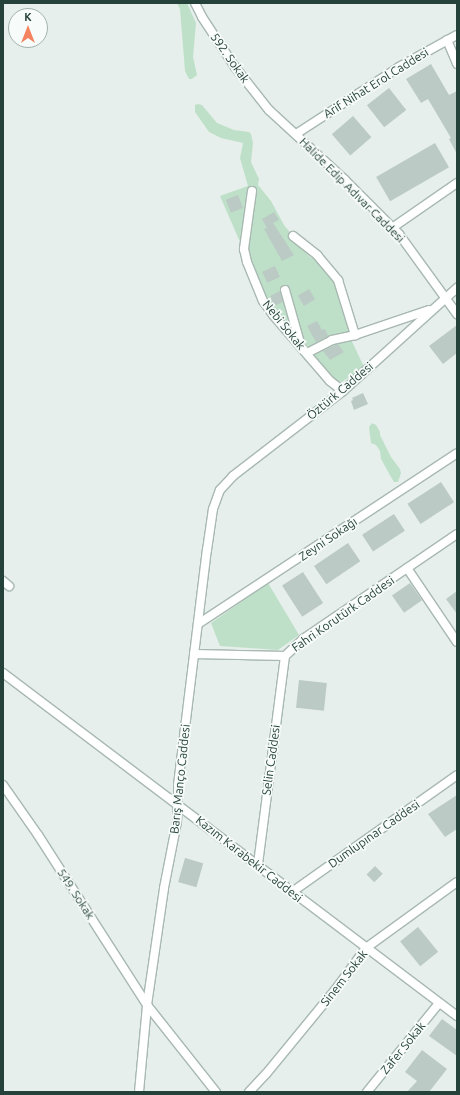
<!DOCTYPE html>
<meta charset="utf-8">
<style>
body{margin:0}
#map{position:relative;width:460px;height:1095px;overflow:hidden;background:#e6efeb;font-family:Ubuntu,sans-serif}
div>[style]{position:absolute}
.green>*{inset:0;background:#bfe0c8}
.building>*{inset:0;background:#bbcac4;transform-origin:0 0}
.roads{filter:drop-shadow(1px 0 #a8b8b2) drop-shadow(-1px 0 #a8b8b2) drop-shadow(0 1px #a8b8b2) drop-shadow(0 -1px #a8b8b2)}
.minor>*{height:8px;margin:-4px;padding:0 4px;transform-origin:4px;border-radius:4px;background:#fff}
span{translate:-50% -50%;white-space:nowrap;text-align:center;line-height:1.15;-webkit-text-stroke:3.5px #f7fbf9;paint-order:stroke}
.street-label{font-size:12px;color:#24423a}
.frame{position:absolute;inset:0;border:4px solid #24423a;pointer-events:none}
.north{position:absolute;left:8px;top:8px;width:40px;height:40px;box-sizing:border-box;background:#f7fbf9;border:1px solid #a3b1ad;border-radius:50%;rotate:0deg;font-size:11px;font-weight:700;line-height:16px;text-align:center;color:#24423a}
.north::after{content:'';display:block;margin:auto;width:14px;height:18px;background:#f4845f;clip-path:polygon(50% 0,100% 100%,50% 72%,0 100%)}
</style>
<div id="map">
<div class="green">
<div style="clip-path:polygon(177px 3px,187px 3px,196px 23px,193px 57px,197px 75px,192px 79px,189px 79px,185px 71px,180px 9px)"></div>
<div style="clip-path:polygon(198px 104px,202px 105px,217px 123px,234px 130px,249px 132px,251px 134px,253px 143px,251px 162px,259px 179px,258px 185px,271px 201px,284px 225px,310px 257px,319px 260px,335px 281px,350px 328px,348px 333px,364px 367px,342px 382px,336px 381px,275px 310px,260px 288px,220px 196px,248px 186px,240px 158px,243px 143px,221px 138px,209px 132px,195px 112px,195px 105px)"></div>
<div style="clip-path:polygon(372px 423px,376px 425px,380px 432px,380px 435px,391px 457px,400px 469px,401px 473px,398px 482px,394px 482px,391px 477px,381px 459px,380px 451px,376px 445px,371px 443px,369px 427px)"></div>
<div style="clip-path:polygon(268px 583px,299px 635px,278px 650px,220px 646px,211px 623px)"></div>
</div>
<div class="building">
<div style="clip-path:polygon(431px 64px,449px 95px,457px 91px,457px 154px,449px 139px,451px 138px,428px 99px,421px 103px,406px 79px)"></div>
<div style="left:389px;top:88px;width:28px;height:28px;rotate:52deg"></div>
<div style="left:353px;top:116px;width:28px;height:28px;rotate:49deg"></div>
<div style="left:435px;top:143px;width:28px;height:68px;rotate:60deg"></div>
<div style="left:238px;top:195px;width:14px;height:13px;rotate:69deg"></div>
<div style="clip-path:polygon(274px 212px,279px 220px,273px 223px,294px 255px,282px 261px,264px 229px,267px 228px,262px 219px)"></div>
<div style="left:275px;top:266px;width:12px;height:14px;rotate:66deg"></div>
<div style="left:309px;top:289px;width:12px;height:13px;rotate:59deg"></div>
<div style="clip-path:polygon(280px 291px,283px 302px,274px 306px,270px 296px)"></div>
<div style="clip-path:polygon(317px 321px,322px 330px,325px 329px,328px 336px,316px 342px,307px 326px)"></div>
<div style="clip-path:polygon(457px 325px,457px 353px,443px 364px,429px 346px)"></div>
<div style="clip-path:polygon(338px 344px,344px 352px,330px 360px,323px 351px)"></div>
<div style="clip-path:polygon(363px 393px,368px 404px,354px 410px,351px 401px,353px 400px,352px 398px)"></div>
<div style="left:441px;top:482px;width:24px;height:40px;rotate:57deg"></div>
<div style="left:394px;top:514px;width:20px;height:38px;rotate:57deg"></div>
<div style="left:348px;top:543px;width:22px;height:41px;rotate:56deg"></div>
<div style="left:303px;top:572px;width:37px;height:25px;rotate:57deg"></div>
<div style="left:410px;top:583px;width:21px;height:22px;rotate:55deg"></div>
<div style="clip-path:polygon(457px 591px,457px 614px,446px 599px)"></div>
<div style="left:299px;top:680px;width:28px;height:28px;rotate:6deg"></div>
<div style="clip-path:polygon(457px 795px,457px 829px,445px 837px,428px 814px)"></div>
<div style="left:185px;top:858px;width:19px;height:25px;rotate:16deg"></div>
<div style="left:375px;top:866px;width:11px;height:12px;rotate:45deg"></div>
<div style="left:418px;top:927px;width:32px;height:23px;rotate:51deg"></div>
<div style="clip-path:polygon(442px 1019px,457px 1030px,457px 1056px,429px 1036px)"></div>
<div style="clip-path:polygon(422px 1050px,447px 1069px,429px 1092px,407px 1092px,417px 1081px,405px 1072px)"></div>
</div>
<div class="roads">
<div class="minor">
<div style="left:195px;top:3px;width:16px;rotate:63deg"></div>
<div style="left:202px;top:17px;width:60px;rotate:56.6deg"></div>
<div style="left:235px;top:67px;width:55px;rotate:51.7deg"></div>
<div style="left:269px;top:110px;width:103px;rotate:42.6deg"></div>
<div style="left:345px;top:180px;width:76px;rotate:45deg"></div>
<div style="left:399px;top:234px;width:99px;rotate:54.1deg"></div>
<div style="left:447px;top:40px;width:26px;rotate:67deg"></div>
<div style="left:296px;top:134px;width:123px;rotate:-33deg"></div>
<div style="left:399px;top:67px;width:66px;rotate:-28.9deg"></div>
<div style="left:252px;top:191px;width:59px;rotate:97.9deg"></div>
<div style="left:244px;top:249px;width:13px;rotate:77deg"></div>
<div style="left:247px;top:262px;width:42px;rotate:67.7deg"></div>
<div style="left:263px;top:301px;width:17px;rotate:54deg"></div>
<div style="left:273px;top:315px;width:87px;rotate:49.2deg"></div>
<div style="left:330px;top:381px;width:16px;rotate:38deg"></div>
<div style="left:392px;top:228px;width:79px;rotate:-34.7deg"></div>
<div style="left:293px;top:236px;width:31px;rotate:38deg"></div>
<div style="left:317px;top:255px;width:33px;rotate:50deg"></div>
<div style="left:338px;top:280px;width:58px;rotate:72.8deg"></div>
<div style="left:355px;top:335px;width:78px;rotate:-18.7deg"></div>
<div style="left:285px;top:290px;width:55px;rotate:74.2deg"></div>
<div style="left:307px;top:353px;width:28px;rotate:-27deg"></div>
<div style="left:332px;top:340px;width:24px;rotate:-12deg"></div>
<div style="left:407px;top:568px;width:89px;rotate:56deg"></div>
<div style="left:3px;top:581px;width:8px;rotate:40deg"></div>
<div style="left:198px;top:624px;width:310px;rotate:-33.4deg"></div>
<div style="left:194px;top:654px;width:91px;rotate:1.3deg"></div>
<div style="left:285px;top:656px;width:25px;rotate:-43deg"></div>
<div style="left:303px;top:639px;width:186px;rotate:-34.3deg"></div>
<div style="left:3px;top:673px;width:569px;rotate:37.07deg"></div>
<div style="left:3px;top:785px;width:61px;rotate:55deg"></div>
<div style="left:38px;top:835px;width:202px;rotate:57.3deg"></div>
<div style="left:147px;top:1005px;width:111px;rotate:51.6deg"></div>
<div style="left:258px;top:864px;width:210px;rotate:-82.6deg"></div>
<div style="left:292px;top:892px;width:202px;rotate:-35.3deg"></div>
<div style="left:139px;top:1092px;width:87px;rotate:-84.7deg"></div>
<div style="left:147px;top:1005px;width:118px;rotate:-81.7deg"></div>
<div style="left:164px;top:888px;width:67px;rotate:-78.9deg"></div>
<div style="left:177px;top:822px;width:37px;rotate:-88deg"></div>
<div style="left:178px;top:785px;width:237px;rotate:-83deg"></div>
<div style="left:207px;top:550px;width:41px;rotate:-81.7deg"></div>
<div style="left:213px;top:509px;width:20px;rotate:-70deg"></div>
<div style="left:220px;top:490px;width:19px;rotate:-47deg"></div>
<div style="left:233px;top:476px;width:139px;rotate:-37.7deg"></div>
<div style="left:343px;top:391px;width:154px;rotate:-42.1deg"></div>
<div style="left:249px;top:1092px;width:25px;rotate:-47deg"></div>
<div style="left:266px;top:1074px;width:109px;rotate:-50.6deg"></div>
<div style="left:335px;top:990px;width:52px;rotate:-53.6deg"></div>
<div style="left:366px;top:948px;width:112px;rotate:-36deg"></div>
<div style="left:367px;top:1092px;width:114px;rotate:-51deg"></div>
</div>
</div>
<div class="street-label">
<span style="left:230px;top:58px;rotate:55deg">592. Sokak</span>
<span style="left:376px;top:83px;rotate:-32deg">Arif Nihat Erol Caddesi</span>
<span style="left:352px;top:190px;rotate:45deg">Halide Edip Adıvar Caddesi</span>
<span style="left:284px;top:325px;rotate:51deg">Nebi Sokak</span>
<span style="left:340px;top:391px;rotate:-40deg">Öztürk Caddesi</span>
<span style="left:328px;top:539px;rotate:-34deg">Zeyni Sokağı</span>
<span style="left:343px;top:614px;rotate:-35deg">Fahri Korutürk Caddesi</span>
<span style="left:271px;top:760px;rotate:-82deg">Selin Caddesi</span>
<span style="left:180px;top:779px;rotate:-84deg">Barış Manço Caddesi</span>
<span style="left:374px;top:834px;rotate:-35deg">Dumlupınar Caddesi</span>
<span style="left:249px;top:859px;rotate:38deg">Kazım Karabekir Caddesi</span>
<span style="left:76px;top:894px;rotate:57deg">549. Sokak</span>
<span style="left:344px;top:978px;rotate:-52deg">Sinem Sokak</span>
<span style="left:403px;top:1048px;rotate:-51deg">Zafer Sokak</span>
</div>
<div class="frame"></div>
<div class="north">K</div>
</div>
